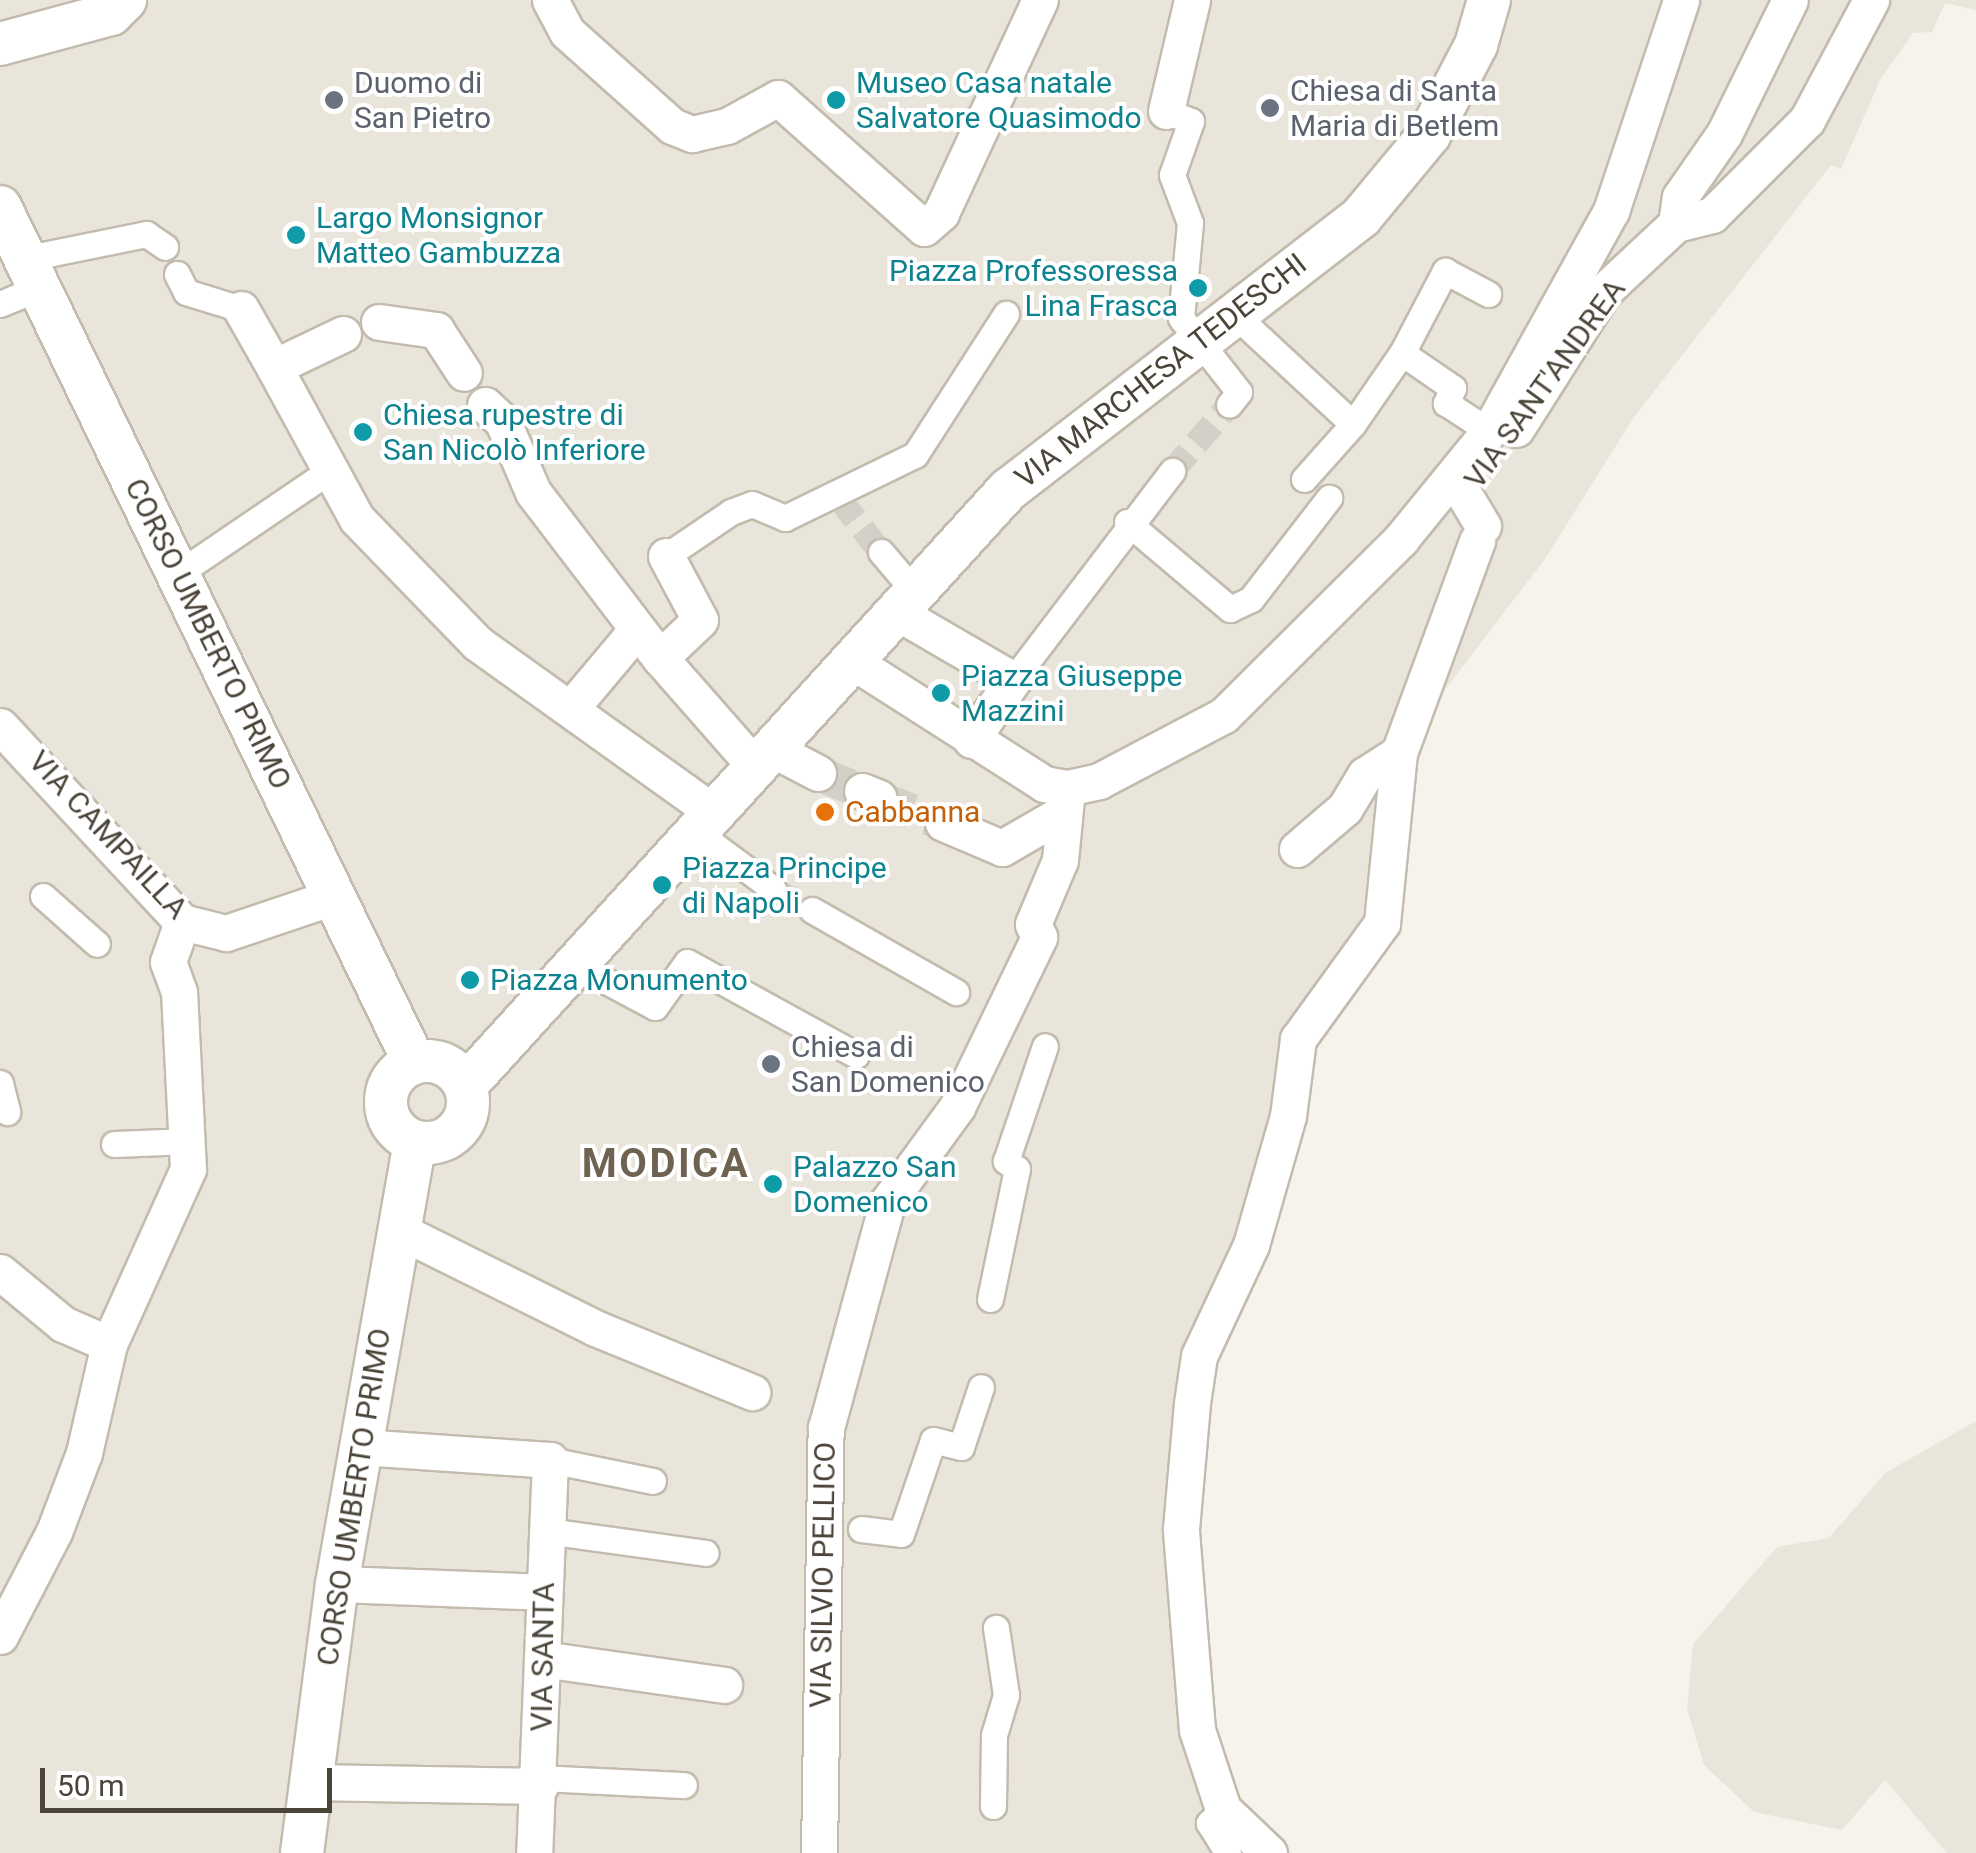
<!DOCTYPE html>
<meta charset="utf-8">
<style>
body{margin:0}
#map{position:relative;width:1976px;height:1853px;overflow:hidden;background:#f6f3ec;font-family:Roboto,sans-serif}
div>[style]{position:absolute}
.residential>*{inset:0;background:#eae5da}
.pedestrian-tunnel>*{height:25px;margin-top:-12.5px;transform-origin:0;background:repeating-linear-gradient(90deg,#d4d0c8 0 25px,transparent 0 37px)}
.minor-tunnel>*{height:35px;margin-top:-17.5px;transform-origin:0;background:repeating-linear-gradient(90deg,#d4d0c8 0 35px,transparent 0 53px)}
.roads{filter:drop-shadow(2px 0 #c2bbae) drop-shadow(-2px 0 #c2bbae) drop-shadow(0 2px #c2bbae) drop-shadow(0 -2px #c2bbae)}
.pedestrian>*{height:25px;margin:-12.5px;padding:0 12.5px;transform-origin:12.5px;border-radius:12.5px;background:#fff}
.minor>*{height:35px;margin:-17.5px;padding:0 17.5px;transform-origin:17.5px;border-radius:17.5px;background:#fff}
.tertiary>*{height:42px;margin:-21px;padding:0 21px;transform-origin:21px;border-radius:21px;background:#fff}
.tertiary>.ring{margin:-21px;padding:0;box-sizing:content-box;background:none;border:42px solid #fff;border-radius:50%}
.dots>*{width:28px;height:28px;translate:-50% -50%;box-sizing:border-box;border:5px solid #fff;border-radius:50%}
span{translate:-50% -50%;white-space:nowrap;text-align:center;line-height:1.15;-webkit-text-stroke:8px #fff;paint-order:stroke}
.worship-label{font-size:30px;color:#5b616d}
.left{translate:0 -50%;text-align:left}
.culture-label{font-size:30px;color:#0d838f}
.right{translate:-100% -50%;text-align:right}
.street-label{font-size:30px;color:#4b4439}
.food-label{font-size:30px;color:#c56008}
.district-label{font-size:40px;color:#6e6250;font-weight:700;letter-spacing:2.5px}
.scale{position:absolute;left:40px;top:1768px;width:292px;height:45px;box-sizing:border-box;border:5px solid #4b4439;border-top:0;padding-left:12px;font-size:30px;line-height:35px;white-space:nowrap;color:#4b4439;-webkit-text-stroke:8px #fff;paint-order:stroke}
</style>
<div id="map">
<div class="residential">
<div style="clip-path:polygon(0 0,1976px 0,1976px 10px,1945px 3px,1932px 32px,1913px 33px,1881px 78px,1841px 169px,1831px 165px,1634px 417px,1545px 559px,1428px 712px,1401px 825px,1389px 947px,1309px 1039px,1215px 1345px,1187px 1531px,1216px 1752px,1234px 1797px,1292px 1853px,0 1853px)"></div>
<div style="clip-path:polygon(1976px 1421px,1976px 1853px,1947px 1853px,1885px 1780px,1842px 1830px,1754px 1812px,1704px 1765px,1687px 1709px,1693px 1644px,1777px 1547px,1829px 1538px,1885px 1473px)"></div>
</div>
<div class="pedestrian-tunnel">
<div style="left:1172px;top:471px;width:87px;rotate:-49.2deg"></div>
<div style="left:840px;top:499px;width:67px;rotate:52.3deg"></div>
<div style="left:773px;top:889px;width:44px;rotate:28.3deg"></div>
</div>
<div class="minor-tunnel">
<div style="left:818px;top:773px;width:48px;rotate:22.2deg"></div>
<div style="left:879px;top:798px;width:69px;rotate:21.3deg"></div>
</div>
<div class="roads">
<div class="pedestrian">
<div style="left:1166px;top:111px;width:27px;rotate:22deg"></div>
<div style="left:1191px;top:121px;width:57px;rotate:109.4deg"></div>
<div style="left:1172px;top:175px;width:51px;rotate:69.4deg"></div>
<div style="left:1190px;top:223px;width:95px;rotate:95.4deg"></div>
<div style="left:1181px;top:318px;width:94px;rotate:51.9deg"></div>
<div style="left:1239px;top:392px;width:16px;rotate:128deg"></div>
<div style="left:23px;top:259px;width:126px;rotate:-11.5deg"></div>
<div style="left:146px;top:234px;width:23px;rotate:34deg"></div>
<div style="left:177px;top:274px;width:20px;rotate:63deg"></div>
<div style="left:186px;top:292px;width:58px;rotate:17.2deg"></div>
<div style="left:0;top:304px;width:41px;rotate:-22.8deg"></div>
<div style="left:1233px;top:313px;width:163px;rotate:42.8deg"></div>
<div style="left:1353px;top:424px;width:86px;rotate:-55.4deg"></div>
<div style="left:1402px;top:353px;width:62px;rotate:34.5deg"></div>
<div style="left:1453px;top:388px;width:17px;rotate:115deg"></div>
<div style="left:1446px;top:403px;width:51px;rotate:33.1deg"></div>
<div style="left:1402px;top:353px;width:93px;rotate:-62.3deg"></div>
<div style="left:1445px;top:271px;width:49px;rotate:28.1deg"></div>
<div style="left:1304px;top:479px;width:74px;rotate:-48.3deg"></div>
<div style="left:1127px;top:522px;width:135px;rotate:40.2deg"></div>
<div style="left:1230px;top:609px;width:23px;rotate:-25deg"></div>
<div style="left:1251px;top:599px;width:128px;rotate:-52.3deg"></div>
<div style="left:881px;top:552px;width:54px;rotate:49.5deg"></div>
<div style="left:666px;top:556px;width:78px;rotate:-34.1deg"></div>
<div style="left:731px;top:512px;width:22px;rotate:-21deg"></div>
<div style="left:752px;top:504px;width:36px;rotate:23deg"></div>
<div style="left:785px;top:518px;width:144px;rotate:-25.9deg"></div>
<div style="left:915px;top:455px;width:168px;rotate:-57.2deg"></div>
<div style="left:179px;top:573px;width:178px;rotate:-34.2deg"></div>
<div style="left:1013px;top:680px;width:263px;rotate:-52.7deg"></div>
<div style="left:695px;top:831px;width:97px;rotate:36.6deg"></div>
<div style="left:43px;top:896px;width:72px;rotate:41.6deg"></div>
<div style="left:812px;top:910px;width:166px;rotate:29.7deg"></div>
<div style="left:578px;top:966px;width:87px;rotate:28deg"></div>
<div style="left:655px;top:1007px;width:55px;rotate:-54.6deg"></div>
<div style="left:687px;top:962px;width:193px;rotate:28.8deg"></div>
<div style="left:0;top:1083px;width:30px;rotate:76deg"></div>
<div style="left:114px;top:1144px;width:76px;rotate:-2.3deg"></div>
<div style="left:990px;top:1299px;width:133px;rotate:-78.3deg"></div>
<div style="left:1017px;top:1169px;width:14px;rotate:-144deg"></div>
<div style="left:1006px;top:1161px;width:121px;rotate:-71.3deg"></div>
<div style="left:550px;top:1460px;width:105px;rotate:11.5deg"></div>
<div style="left:861px;top:1529px;width:40px;rotate:7.1deg"></div>
<div style="left:901px;top:1534px;width:99px;rotate:-71.2deg"></div>
<div style="left:933px;top:1440px;width:29px;rotate:14deg"></div>
<div style="left:961px;top:1447px;width:63px;rotate:-71.6deg"></div>
<div style="left:547px;top:1531px;width:160px;rotate:7.9deg"></div>
<div style="left:540px;top:1778px;width:144px;rotate:2.8deg"></div>
<div style="left:993px;top:1806px;width:71px;rotate:-89.2deg"></div>
<div style="left:994px;top:1735px;width:42px;rotate:-73.3deg"></div>
<div style="left:1006px;top:1695px;width:68px;rotate:-98.5deg"></div>
<div style="left:1223px;top:1809px;width:20px;rotate:135deg"></div>
<div style="left:1209px;top:1823px;width:36px;rotate:58deg"></div>
</div>
<div class="minor">
<div style="left:550px;top:0;width:36px;rotate:62deg"></div>
<div style="left:567px;top:32px;width:141px;rotate:41.8deg"></div>
<div style="left:672px;top:126px;width:22px;rotate:22deg"></div>
<div style="left:692px;top:134px;width:36px;rotate:-13deg"></div>
<div style="left:727px;top:126px;width:58px;rotate:-28.8deg"></div>
<div style="left:778px;top:98px;width:195px;rotate:41.7deg"></div>
<div style="left:924px;top:228px;width:23px;rotate:-41deg"></div>
<div style="left:941px;top:213px;width:235px;rotate:-65.1deg"></div>
<div style="left:1166px;top:111px;width:114px;rotate:-76.8deg"></div>
<div style="left:1676px;top:224px;width:27px;rotate:-82deg"></div>
<div style="left:1680px;top:197px;width:77px;rotate:-55.1deg"></div>
<div style="left:1724px;top:134px;width:149px;rotate:-63.8deg"></div>
<div style="left:241px;top:309px;width:67px;rotate:60.4deg"></div>
<div style="left:379px;top:322px;width:58px;rotate:8deg"></div>
<div style="left:436px;top:330px;width:51px;rotate:56.9deg"></div>
<div style="left:343px;top:334px;width:76px;rotate:154.4deg"></div>
<div style="left:274px;top:367px;width:173px;rotate:61.4deg"></div>
<div style="left:357px;top:519px;width:173px;rotate:45.9deg"></div>
<div style="left:477px;top:643px;width:290px;rotate:35.6deg"></div>
<div style="left:485px;top:405px;width:25px;rotate:43deg"></div>
<div style="left:503px;top:422px;width:76px;rotate:66.8deg"></div>
<div style="left:533px;top:492px;width:209px;rotate:52.6deg"></div>
<div style="left:1516px;top:429px;width:162px;rotate:-57.6deg"></div>
<div style="left:1603px;top:292px;width:100px;rotate:-43deg"></div>
<div style="left:1676px;top:224px;width:37px;rotate:-14deg"></div>
<div style="left:1712px;top:215px;width:134px;rotate:-45deg"></div>
<div style="left:1807px;top:120px;width:136px;rotate:-61.9deg"></div>
<div style="left:1465px;top:496px;width:35px;rotate:59deg"></div>
<div style="left:666px;top:556px;width:72px;rotate:62deg"></div>
<div style="left:700px;top:620px;width:55px;rotate:136.5deg"></div>
<div style="left:660px;top:658px;width:144px;rotate:48.7deg"></div>
<div style="left:898px;top:613px;width:133px;rotate:30.2deg"></div>
<div style="left:1013px;top:680px;width:73px;rotate:125deg"></div>
<div style="left:852px;top:661px;width:228px;rotate:32.6deg"></div>
<div style="left:1044px;top:784px;width:23px;rotate:10deg"></div>
<div style="left:1067px;top:788px;width:33px;rotate:-12deg"></div>
<div style="left:1099px;top:781px;width:141px;rotate:-27.8deg"></div>
<div style="left:1224px;top:715px;width:250px;rotate:-44.8deg"></div>
<div style="left:1401px;top:539px;width:139px;rotate:-50.8deg"></div>
<div style="left:1489px;top:431px;width:252px;rotate:-61deg"></div>
<div style="left:1611px;top:211px;width:222px;rotate:-71.6deg"></div>
<div style="left:571px;top:708px;width:98px;rotate:-50deg"></div>
<div style="left:0;top:726px;width:267px;rotate:47.1deg"></div>
<div style="left:182px;top:922px;width:45px;rotate:14deg"></div>
<div style="left:226px;top:933px;width:116px;rotate:-18.6deg"></div>
<div style="left:772px;top:749px;width:52px;rotate:27.6deg"></div>
<div style="left:862px;top:791px;width:18px;rotate:22deg"></div>
<div style="left:943px;top:823px;width:64px;rotate:23deg"></div>
<div style="left:1002px;top:848px;width:66px;rotate:-30.1deg"></div>
<div style="left:1297px;top:849px;width:63px;rotate:-40.5deg"></div>
<div style="left:1345px;top:808px;width:39px;rotate:-59deg"></div>
<div style="left:1365px;top:775px;width:40px;rotate:-32.9deg"></div>
<div style="left:1399px;top:753px;width:226px;rotate:-69.8deg"></div>
<div style="left:398px;top:1230px;width:220px;rotate:26.4deg"></div>
<div style="left:595px;top:1328px;width:170px;rotate:22.2deg"></div>
<div style="left:0;top:1272px;width:82px;rotate:39.5deg"></div>
<div style="left:63px;top:1324px;width:50px;rotate:23.5deg"></div>
<div style="left:360px;top:1447px;width:190px;rotate:3.9deg"></div>
<div style="left:550px;top:1460px;width:393px;rotate:92.3deg"></div>
<div style="left:337px;top:1584px;width:206px;rotate:2.2deg"></div>
<div style="left:0;top:1636px;width:117px;rotate:-62.6deg"></div>
<div style="left:54px;top:1532px;width:85px;rotate:-69.2deg"></div>
<div style="left:84px;top:1453px;width:112px;rotate:-77.1deg"></div>
<div style="left:109px;top:1344px;width:192px;rotate:-65.7deg"></div>
<div style="left:188px;top:1169px;width:177px;rotate:-92.9deg"></div>
<div style="left:179px;top:992px;width:32px;rotate:-110deg"></div>
<div style="left:168px;top:962px;width:42px;rotate:-70.7deg"></div>
<div style="left:542px;top:1659px;width:184px;rotate:8.1deg"></div>
<div style="left:312px;top:1782px;width:228px;rotate:1deg"></div>
<div style="left:819px;top:1853px;width:425px;rotate:-89.1deg"></div>
<div style="left:826px;top:1428px;width:233px;rotate:-74.8deg"></div>
<div style="left:887px;top:1203px;width:119px;rotate:-53.9deg"></div>
<div style="left:957px;top:1107px;width:189px;rotate:-64.2deg"></div>
<div style="left:1039px;top:937px;width:14px;rotate:-115deg"></div>
<div style="left:1033px;top:924px;width:69px;rotate:-67.1deg"></div>
<div style="left:1060px;top:860px;width:72px;rotate:-84.4deg"></div>
<div style="left:1269px;top:1853px;width:64px;rotate:-136.3deg"></div>
<div style="left:1223px;top:1809px;width:83px;rotate:-108.2deg"></div>
<div style="left:1197px;top:1730px;width:202px;rotate:-94.6deg"></div>
<div style="left:1181px;top:1529px;width:126px;rotate:-85deg"></div>
<div style="left:1192px;top:1403px;width:48px;rotate:-81.5deg"></div>
<div style="left:1199px;top:1356px;width:123px;rotate:-64.9deg"></div>
<div style="left:1251px;top:1245px;width:134px;rotate:-74deg"></div>
<div style="left:1288px;top:1116px;width:78px;rotate:-82.6deg"></div>
<div style="left:1298px;top:1039px;width:143px;rotate:-54.1deg"></div>
<div style="left:1382px;top:923px;width:171px;rotate:-84.3deg"></div>
</div>
<div class="tertiary">
<div style="left:0;top:44px;width:115px;rotate:-15.1deg"></div>
<div style="left:111px;top:14px;width:20px;rotate:-45deg"></div>
<div style="left:0;top:207px;width:950px;rotate:64.16deg"></div>
<div class="ring" style="left:386px;top:1061px;width:40px;height:40px"></div>
<div style="left:466px;top:1085px;width:805px;rotate:-47.67deg"></div>
<div style="left:1008px;top:490px;width:446px;rotate:-37.7deg"></div>
<div style="left:1361px;top:217px;width:107px;rotate:-50.3deg"></div>
<div style="left:1429px;top:135px;width:102px;rotate:-62.4deg"></div>
<div style="left:1476px;top:45px;width:47px;rotate:-73.9deg"></div>
<div style="left:302px;top:1853px;width:271px;rotate:-82.6deg"></div>
<div style="left:337px;top:1584px;width:449px;rotate:-80deg"></div>
</div>
</div>
<div class="dots">
<div style="left:334px;top:100px;background:#6b7280"></div>
<div style="left:836px;top:100px;background:#0f9aa8"></div>
<div style="left:1270px;top:108px;background:#6b7280"></div>
<div style="left:296px;top:235px;background:#0f9aa8"></div>
<div style="left:1198px;top:288px;background:#0f9aa8"></div>
<div style="left:363px;top:432px;background:#0f9aa8"></div>
<div style="left:941px;top:693px;background:#0f9aa8"></div>
<div style="left:825px;top:812px;background:#e8710a"></div>
<div style="left:662px;top:885px;background:#0f9aa8"></div>
<div style="left:470px;top:980px;background:#0f9aa8"></div>
<div style="left:771px;top:1064px;background:#6b7280"></div>
<div style="left:773px;top:1184px;background:#0f9aa8"></div>
</div>
<div class="worship-label">
<span class="left" style="left:354px;top:100px">Duomo di<br>San Pietro</span>
<span class="left" style="left:1290px;top:108px">Chiesa di Santa<br>Maria di Betlem</span>
<span class="left" style="left:791px;top:1064px">Chiesa di<br>San Domenico</span>
</div>
<div class="culture-label">
<span class="left" style="left:856px;top:100px">Museo Casa natale<br>Salvatore Quasimodo</span>
<span class="left" style="left:316px;top:235px">Largo Monsignor<br>Matteo Gambuzza</span>
<span class="right" style="left:1178px;top:288px">Piazza Professoressa<br>Lina Frasca</span>
<span class="left" style="left:383px;top:432px">Chiesa rupestre di<br>San Nicolò Inferiore</span>
<span class="left" style="left:961px;top:693px">Piazza Giuseppe<br>Mazzini</span>
<span class="left" style="left:682px;top:885px">Piazza Principe<br>di Napoli</span>
<span class="left" style="left:490px;top:980px">Piazza Monumento</span>
<span class="left" style="left:793px;top:1184px">Palazzo San<br>Domenico</span>
</div>
<div class="street-label">
<span style="left:1161px;top:371px;rotate:-38deg">VIA MARCHESA TEDESCHI</span>
<span style="left:1545px;top:384px;rotate:-54deg">VIA SANT'ANDREA</span>
<span style="left:208px;top:634px;rotate:64deg">CORSO UMBERTO PRIMO</span>
<span style="left:108px;top:835px;rotate:47deg">VIA CAMPAILLA</span>
<span style="left:354px;top:1497px;rotate:-81deg">CORSO UMBERTO PRIMO</span>
<span style="left:823px;top:1575px;rotate:-89deg">VIA SILVIO PELLICO</span>
<span style="left:543px;top:1657px;rotate:-89deg">VIA SANTA</span>
</div>
<div class="food-label">
<span class="left" style="left:845px;top:812px">Cabbanna</span>
</div>
<div class="district-label">
<span style="left:666px;top:1164px">MODICA</span>
</div>
<div class="scale">50 m</div>
</div>
